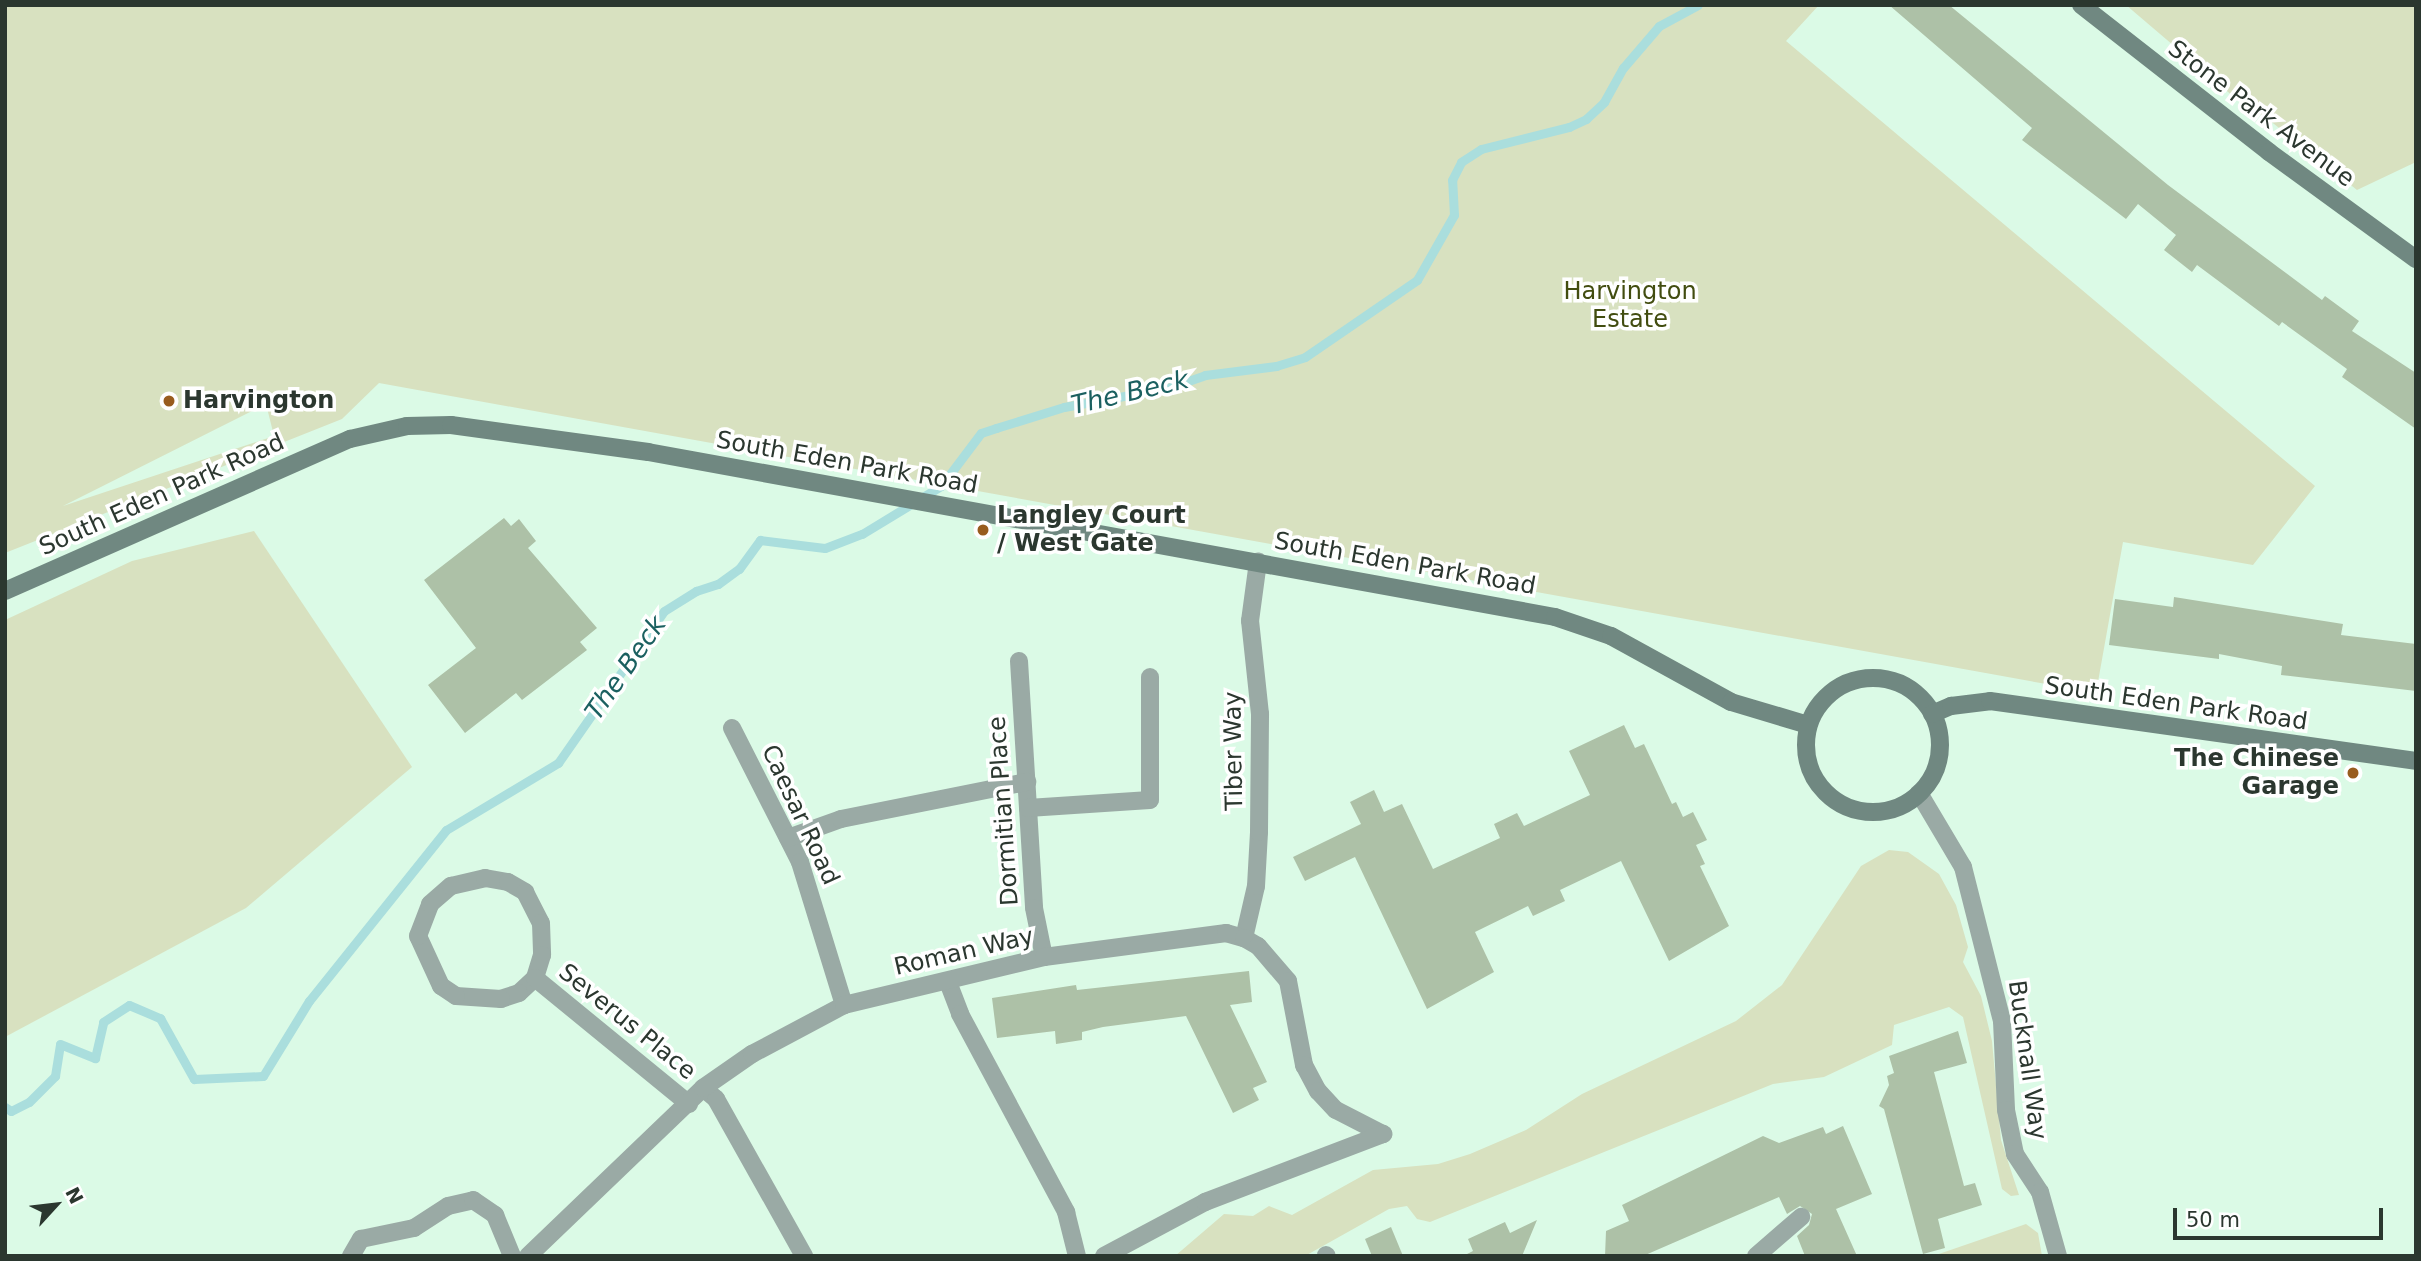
<!DOCTYPE html>
<style>
body{margin:0}
#map{position:relative;width:2421px;height:1261px;overflow:hidden;background:#dbfae6;font-family:"DejaVu Sans",sans-serif}
div>[style]{position:absolute}
.green>*{inset:0;background:#d8e1c0}
.stream>*{height:9px;margin:-4.5px;padding:0 4.5px;transform-origin:4.5px;border-radius:4.5px;background:#aadedd}
.building>*{inset:0;background:#adc1a7}
.street>*{height:18px;margin:-9px;padding:0 9px;transform-origin:9px;border-radius:9px;background:#9aaaa5}
.secondary>*{height:18px;margin:-9px;padding:0 9px;transform-origin:9px;border-radius:9px;background:#708881}
.secondary>.ring{margin:-9px;padding:0;box-sizing:content-box;background:none;border:18px solid #708881;border-radius:50%}
.dots>*{width:19px;height:19px;translate:-50% -50%;box-sizing:border-box;border:4px solid #fff;border-radius:50%}
span{translate:-50% -50%;white-space:nowrap;text-align:center;line-height:1.15;-webkit-text-stroke:7px #fff;paint-order:stroke}
.street-label{font-size:24px;color:#2b372f}
.park-label{font-size:24px;color:#424d10}
.poi-label{font-size:24px;color:#2b372f;font-weight:700}
.left{translate:0 -50%;text-align:left}
.right{translate:-100% -50%;text-align:right}
.water-label{font-size:26px;color:#1b6060;font-style:italic}
.frame{position:absolute;inset:0;border:7px solid #2b372f;pointer-events:none}
.north{position:absolute;left:21px;top:1170px;width:70px;height:70px;-webkit-text-stroke:5px #fff;paint-order:stroke;rotate:63deg;font-size:19px;font-weight:700;line-height:28px;text-align:center;color:#2b372f}
.north::after{content:'';display:block;margin:auto;width:24px;height:32px;background:#2b372f;clip-path:polygon(50% 0,100% 100%,50% 72%,0 100%)}
.scale{position:absolute;left:2173px;top:1208px;width:210px;height:32px;box-sizing:border-box;border:4px solid #2b372f;border-top:0;padding-left:9px;font-size:21px;line-height:24px;white-space:nowrap;color:#2b372f;-webkit-text-stroke:5px #fff;paint-order:stroke}
</style>
<div id="map">
<div class="green">
<div style="clip-path:polygon(evenodd,5px 5px,1819px 5px,1786px 41px,2315px 486px,2253px 565px,2123px 542px,2096px 693px,379px 383px,342px 419px,5px 553px,5px 5px,266px 404px,274px 436px,63px 506px,266px 404px)"></div>
<div style="clip-path:polygon(2126px 5px,2416px 5px,2416px 162px,2357px 190px,2269px 120px,2241px 103px)"></div>
<div style="clip-path:polygon(254px 531px,412px 767px,246px 908px,5px 1037px,5px 620px,132px 561px)"></div>
<div style="clip-path:polygon(1889px 850px,1908px 852px,1939px 874px,1956px 905px,1968px 947px,1963px 962px,1981px 996px,1992px 1041px,2001px 1140px,2019px 1195px,2011px 1196px,2002px 1189px,1963px 1017px,1949px 1007px,1894px 1025px,1892px 1045px,1824px 1077px,1773px 1084px,1430px 1222px,1417px 1219px,1407px 1206px,1389px 1209px,1305px 1256px,1175px 1256px,1224px 1214px,1253px 1216px,1269px 1206px,1292px 1215px,1373px 1170px,1438px 1164px,1470px 1154px,1526px 1130px,1582px 1094px,1736px 1021px,1782px 985px,1861px 866px)"></div>
<div style="clip-path:polygon(2026px 1224px,2038px 1233px,2042px 1256px,1933px 1256px)"></div>
</div>
<div class="stream">
<div style="left:5px;top:1107px;width:7px;rotate:34deg"></div>
<div style="left:11px;top:1111px;width:20px;rotate:-27deg"></div>
<div style="left:29px;top:1102px;width:37px;rotate:-45deg"></div>
<div style="left:55px;top:1076px;width:32px;rotate:-81deg"></div>
<div style="left:60px;top:1044px;width:38px;rotate:22deg"></div>
<div style="left:95px;top:1058px;width:37px;rotate:-77deg"></div>
<div style="left:103px;top:1022px;width:31px;rotate:-33deg"></div>
<div style="left:129px;top:1005px;width:34px;rotate:23deg"></div>
<div style="left:160px;top:1018px;width:70px;rotate:60.9deg"></div>
<div style="left:194px;top:1079px;width:69px;rotate:-2.5deg"></div>
<div style="left:263px;top:1076px;width:88px;rotate:-58.5deg"></div>
<div style="left:309px;top:1001px;width:219px;rotate:-51.3deg"></div>
<div style="left:446px;top:830px;width:131px;rotate:-30.9deg"></div>
<div style="left:558px;top:763px;width:185px;rotate:-55.1deg"></div>
<div style="left:664px;top:611px;width:38px;rotate:-32deg"></div>
<div style="left:696px;top:591px;width:23px;rotate:-18deg"></div>
<div style="left:718px;top:584px;width:26px;rotate:-36deg"></div>
<div style="left:739px;top:569px;width:36px;rotate:-54deg"></div>
<div style="left:760px;top:540px;width:65px;rotate:7deg"></div>
<div style="left:825px;top:548px;width:40px;rotate:-21deg"></div>
<div style="left:862px;top:534px;width:92px;rotate:-31.3deg"></div>
<div style="left:941px;top:486px;width:66px;rotate:-53deg"></div>
<div style="left:981px;top:433px;width:16px;rotate:-18deg"></div>
<div style="left:996px;top:428px;width:71px;rotate:-17.2deg"></div>
<div style="left:1064px;top:407px;width:106px;rotate:-10.4deg"></div>
<div style="left:1168px;top:388px;width:39px;rotate:-19deg"></div>
<div style="left:1205px;top:375px;width:72px;rotate:-7.2deg"></div>
<div style="left:1276px;top:366px;width:30px;rotate:-17deg"></div>
<div style="left:1305px;top:357px;width:136px;rotate:-34.5deg"></div>
<div style="left:1417px;top:280px;width:75px;rotate:-60.4deg"></div>
<div style="left:1454px;top:215px;width:35px;rotate:-93deg"></div>
<div style="left:1452px;top:180px;width:20px;rotate:-63deg"></div>
<div style="left:1461px;top:162px;width:24px;rotate:-33deg"></div>
<div style="left:1481px;top:149px;width:91px;rotate:-14deg"></div>
<div style="left:1569px;top:127px;width:19px;rotate:-25deg"></div>
<div style="left:1586px;top:119px;width:25px;rotate:-43deg"></div>
<div style="left:1604px;top:102px;width:39px;rotate:-61deg"></div>
<div style="left:1623px;top:68px;width:55px;rotate:-49.4deg"></div>
<div style="left:1659px;top:26px;width:44px;rotate:-28.3deg"></div>
</div>
<div class="building">
<div style="clip-path:polygon(1889px 5px,1949px 5px,2168px 185px,2322px 300px,2325px 296px,2359px 321px,2352px 331px,2416px 373px,2416px 429px,2342px 377px,2347px 369px,2282px 322px,2279px 326px,2197px 265px,2192px 272px,2164px 250px,2176px 235px,2138px 204px,2126px 219px,2022px 140px,2032px 128px)"></div>
<div style="clip-path:polygon(504px 518px,511px 526px,519px 519px,536px 541px,528px 548px,597px 628px,580px 642px,587px 650px,522px 700px,516px 693px,465px 733px,428px 685px,476px 648px,424px 580px)"></div>
<div style="clip-path:polygon(2174px 597px,2343px 624px,2341px 635px,2416px 644px,2416px 691px,2281px 675px,2282px 666px,2219px 654px,2219px 659px,2109px 645px,2115px 599px,2173px 607px)"></div>
<div style="clip-path:polygon(1624px 725px,1635px 748px,1644px 744px,1672px 804px,1676px 802px,1683px 817px,1693px 812px,1707px 840px,1696px 845px,1705px 864px,1700px 866px,1729px 926px,1669px 961px,1621px 861px,1560px 890px,1565px 901px,1533px 916px,1528px 906px,1475px 932px,1494px 972px,1427px 1009px,1355px 857px,1305px 881px,1293px 857px,1361px 824px,1350px 802px,1374px 790px,1384px 812px,1402px 804px,1433px 869px,1500px 838px,1494px 824px,1517px 813px,1524px 826px,1590px 795px,1569px 751px)"></div>
<div style="clip-path:polygon(1249px 971px,1252px 1002px,1230px 1005px,1267px 1082px,1253px 1088px,1259px 1100px,1233px 1113px,1186px 1016px,1103px 1027px,1082px 1032px,1082px 1040px,1056px 1044px,1055px 1031px,997px 1038px,992px 998px,1076px 985px,1077px 990px)"></div>
<div style="clip-path:polygon(1958px 1031px,1967px 1063px,1934px 1072px,1964px 1186px,1975px 1183px,1982px 1205px,1938px 1219px,1945px 1248px,1923px 1254px,1884px 1109px,1879px 1106px,1889px 1085px,1887px 1076px,1894px 1073px,1889px 1056px)"></div>
<div style="clip-path:polygon(1843px 1126px,1872px 1194px,1836px 1209px,1857px 1256px,1805px 1256px,1797px 1236px,1809px 1225px,1812px 1214px,1800px 1206px,1787px 1214px,1779px 1197px,1643px 1256px,1605px 1256px,1606px 1231px,1629px 1221px,1622px 1205px,1763px 1136px,1779px 1143px,1823px 1127px,1826px 1134px)"></div>
<div style="clip-path:polygon(1537px 1220px,1522px 1256px,1463px 1256px,1473px 1251px,1468px 1239px,1505px 1222px,1510px 1233px)"></div>
<div style="clip-path:polygon(1391px 1227px,1403px 1256px,1372px 1256px,1365px 1239px)"></div>
</div>
<div class="street">
<div style="left:1019px;top:661px;width:247px;rotate:86.5deg"></div>
<div style="left:1034px;top:908px;width:50px;rotate:78.5deg"></div>
<div style="left:732px;top:728px;width:150px;rotate:63.1deg"></div>
<div style="left:800px;top:862px;width:150px;rotate:72.9deg"></div>
<div style="left:1919px;top:793px;width:86px;rotate:59.3deg"></div>
<div style="left:1963px;top:867px;width:159px;rotate:75.8deg"></div>
<div style="left:2002px;top:1021px;width:89px;rotate:87.4deg"></div>
<div style="left:2006px;top:1110px;width:45px;rotate:78.4deg"></div>
<div style="left:2015px;top:1154px;width:45px;rotate:56.7deg"></div>
<div style="left:2040px;top:1192px;width:66px;rotate:74.3deg"></div>
<div style="left:1028px;top:808px;width:122px;rotate:-3.8deg"></div>
<div style="left:1150px;top:800px;width:123px;rotate:-90deg"></div>
<div style="left:788px;top:838px;width:56px;rotate:-19.7deg"></div>
<div style="left:841px;top:819px;width:190px;rotate:-11.3deg"></div>
<div style="left:1244px;top:938px;width:53px;rotate:-77deg"></div>
<div style="left:1256px;top:886px;width:54px;rotate:-86.8deg"></div>
<div style="left:1259px;top:832px;width:118px;rotate:-89.5deg"></div>
<div style="left:1260px;top:714px;width:94px;rotate:-96.1deg"></div>
<div style="left:1250px;top:621px;width:60px;rotate:-82.3deg"></div>
<div style="left:535px;top:978px;width:22px;rotate:137deg"></div>
<div style="left:519px;top:993px;width:19px;rotate:162deg"></div>
<div style="left:501px;top:999px;width:45px;rotate:-176.2deg"></div>
<div style="left:456px;top:996px;width:18px;rotate:-146deg"></div>
<div style="left:441px;top:986px;width:55px;rotate:-114.7deg"></div>
<div style="left:418px;top:936px;width:34px;rotate:-69deg"></div>
<div style="left:430px;top:904px;width:28px;rotate:-41deg"></div>
<div style="left:451px;top:886px;width:35px;rotate:-13deg"></div>
<div style="left:485px;top:878px;width:23px;rotate:10deg"></div>
<div style="left:508px;top:882px;width:20px;rotate:30deg"></div>
<div style="left:525px;top:892px;width:35px;rotate:63deg"></div>
<div style="left:541px;top:923px;width:32px;rotate:88deg"></div>
<div style="left:542px;top:955px;width:24px;rotate:107deg"></div>
<div style="left:535px;top:978px;width:199px;rotate:39.3deg"></div>
<div style="left:948px;top:982px;width:34px;rotate:69deg"></div>
<div style="left:960px;top:1014px;width:225px;rotate:61.8deg"></div>
<div style="left:1066px;top:1212px;width:45px;rotate:76deg"></div>
<div style="left:703px;top:1088px;width:17px;rotate:40deg"></div>
<div style="left:716px;top:1099px;width:180px;rotate:60.7deg"></div>
<div style="left:1326px;top:1255px;width:1px;rotate:45deg"></div>
<div style="left:351px;top:1256px;width:20px;rotate:-60deg"></div>
<div style="left:361px;top:1239px;width:54px;rotate:-11.7deg"></div>
<div style="left:414px;top:1228px;width:40px;rotate:-32.9deg"></div>
<div style="left:448px;top:1206px;width:26px;rotate:-13deg"></div>
<div style="left:473px;top:1200px;width:27px;rotate:34deg"></div>
<div style="left:495px;top:1215px;width:44px;rotate:67.5deg"></div>
<div style="left:528px;top:1256px;width:243px;rotate:-43.8deg"></div>
<div style="left:703px;top:1088px;width:60px;rotate:-34.8deg"></div>
<div style="left:752px;top:1054px;width:104px;rotate:-28deg"></div>
<div style="left:844px;top:1005px;width:206px;rotate:-13.5deg"></div>
<div style="left:1044px;top:957px;width:184px;rotate:-7.5deg"></div>
<div style="left:1226px;top:933px;width:19px;rotate:16deg"></div>
<div style="left:1244px;top:938px;width:16px;rotate:30deg"></div>
<div style="left:1258px;top:946px;width:46px;rotate:49.4deg"></div>
<div style="left:1288px;top:981px;width:86px;rotate:79.2deg"></div>
<div style="left:1304px;top:1065px;width:30px;rotate:62deg"></div>
<div style="left:1318px;top:1091px;width:26px;rotate:47deg"></div>
<div style="left:1336px;top:1110px;width:53px;rotate:27.1deg"></div>
<div style="left:1104px;top:1256px;width:115px;rotate:-28.1deg"></div>
<div style="left:1205px;top:1202px;width:191px;rotate:-20.9deg"></div>
<div style="left:1756px;top:1256px;width:60px;rotate:-40.9deg"></div>
</div>
<div class="secondary">
<div style="left:2081px;top:5px;width:239px;rotate:38deg"></div>
<div style="left:2269px;top:152px;width:182px;rotate:36.1deg"></div>
<div style="left:5px;top:591px;width:377px;rotate:-23.8deg"></div>
<div style="left:350px;top:439px;width:58px;rotate:-12.8deg"></div>
<div style="left:407px;top:426px;width:44px;rotate:-1.3deg"></div>
<div style="left:451px;top:425px;width:199px;rotate:7.8deg"></div>
<div style="left:648px;top:452px;width:922px;rotate:10.31deg"></div>
<div style="left:1555px;top:617px;width:59px;rotate:18.7deg"></div>
<div style="left:1611px;top:636px;width:137px;rotate:28.8deg"></div>
<div style="left:1731px;top:702px;width:80px;rotate:16.6deg"></div>
<div class="ring" style="left:1806px;top:678px;width:116px;height:116px"></div>
<div style="left:1932px;top:714px;width:21px;rotate:-23deg"></div>
<div style="left:1951px;top:706px;width:39px;rotate:-7deg"></div>
<div style="left:1990px;top:701px;width:430px;rotate:8deg"></div>
</div>
<div class="dots">
<div style="left:169px;top:401px;background:#985c1e"></div>
<div style="left:983px;top:530px;background:#985c1e"></div>
<div style="left:2353px;top:773px;background:#985c1e"></div>
</div>
<div class="street-label">
<span style="left:2261px;top:114px;rotate:37deg">Stone Park Avenue</span>
<span style="left:847px;top:463px;rotate:10deg">South Eden Park Road</span>
<span style="left:162px;top:495px;rotate:-24deg">South Eden Park Road</span>
<span style="left:1405px;top:564px;rotate:10deg">South Eden Park Road</span>
<span style="left:2176px;top:704px;rotate:8deg">South Eden Park Road</span>
<span style="left:1234px;top:751px;rotate:-91deg">Tiber Way</span>
<span style="left:1004px;top:811px;rotate:-94deg">Dormitian Place</span>
<span style="left:800px;top:815px;rotate:65deg">Caesar Road</span>
<span style="left:964px;top:952px;rotate:-13deg">Roman Way</span>
<span style="left:627px;top:1022px;rotate:39deg">Severus Place</span>
<span style="left:2027px;top:1060px;rotate:82deg">Bucknall Way</span>
</div>
<div class="park-label">
<span style="left:1630px;top:306px">Harvington<br>Estate</span>
</div>
<div class="poi-label">
<span class="left" style="left:183px;top:401px">Harvington</span>
<span class="left" style="left:997px;top:530px">Langley Court<br>/ West Gate</span>
<span class="right" style="left:2339px;top:773px">The Chinese<br>Garage</span>
</div>
<div class="water-label">
<span style="left:1130px;top:393px;rotate:-13deg">The Beck</span>
<span style="left:626px;top:668px;rotate:-55deg">The Beck</span>
</div>
<div class="frame"></div>
<div class="north">N</div>
<div class="scale">50 m</div>
</div>
